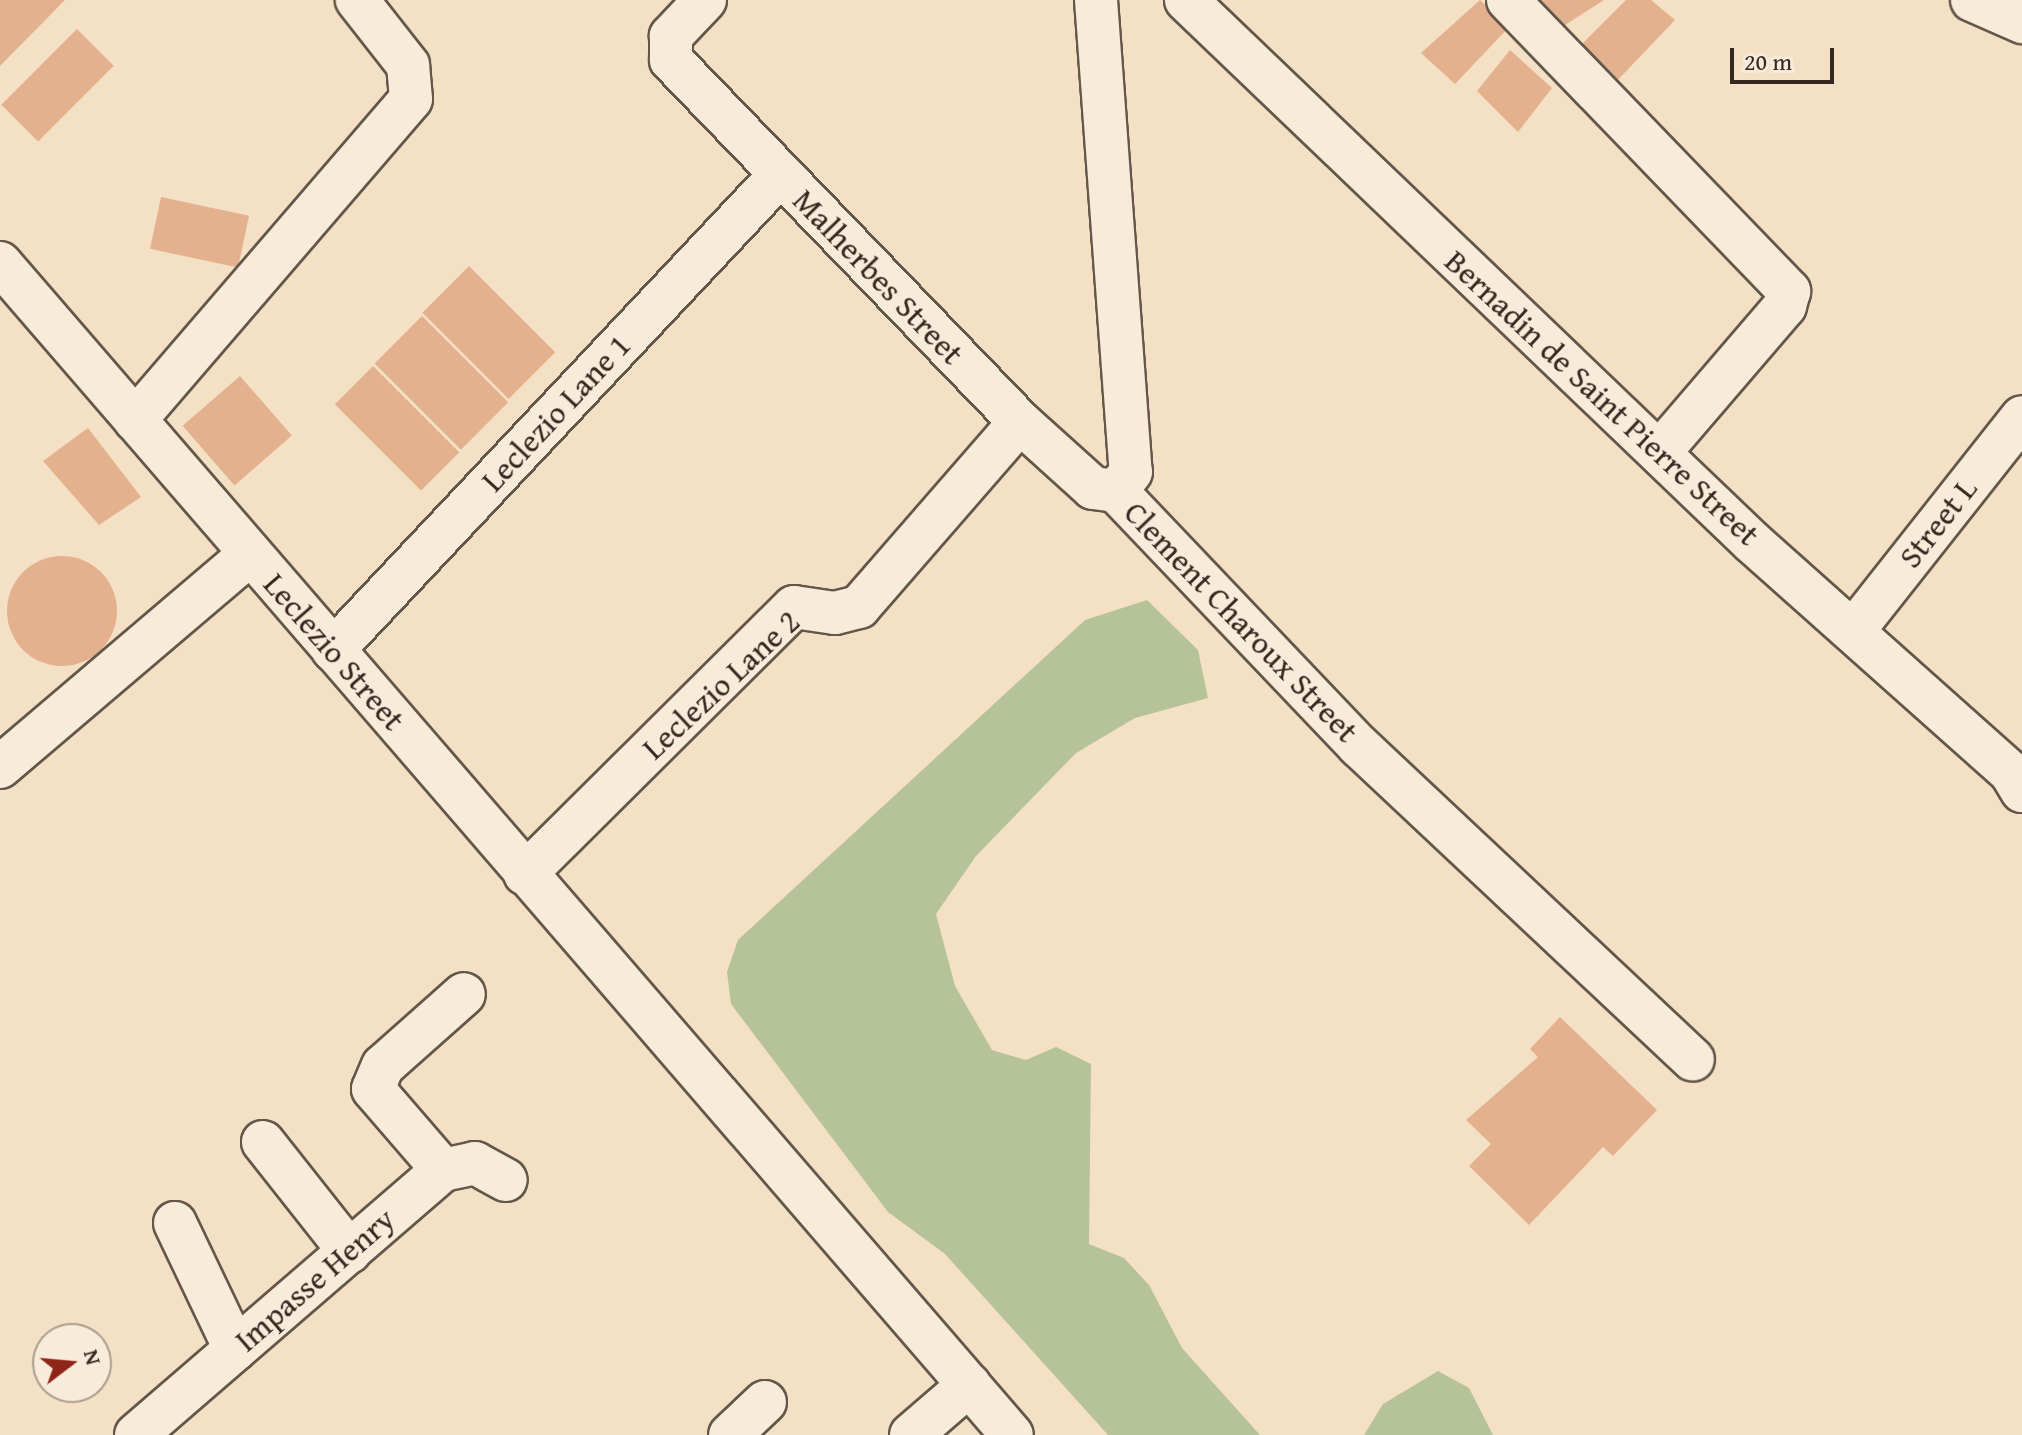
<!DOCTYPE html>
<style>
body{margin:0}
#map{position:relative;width:2022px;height:1435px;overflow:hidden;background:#f4e0c4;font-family:"Gentium Book Plus",serif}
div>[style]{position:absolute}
.green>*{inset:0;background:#b6c398}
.building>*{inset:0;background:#e4b18f;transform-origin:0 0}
.round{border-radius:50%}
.roads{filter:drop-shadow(2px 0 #63574a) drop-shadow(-2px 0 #63574a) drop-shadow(0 2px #63574a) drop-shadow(0 -2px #63574a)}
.street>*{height:42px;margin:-21px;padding:0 21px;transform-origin:21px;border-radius:21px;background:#f8ebd9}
span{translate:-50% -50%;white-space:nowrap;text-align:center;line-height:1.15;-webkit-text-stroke:6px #f8ebd9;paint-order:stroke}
.street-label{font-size:32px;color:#332921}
.north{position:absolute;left:32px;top:1323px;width:80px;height:80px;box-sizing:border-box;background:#f8ebd9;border:2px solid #a99d8f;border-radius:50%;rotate:74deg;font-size:22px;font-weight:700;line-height:32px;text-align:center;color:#332921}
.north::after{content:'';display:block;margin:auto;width:28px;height:36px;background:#8f2418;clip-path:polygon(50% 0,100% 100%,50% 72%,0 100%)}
.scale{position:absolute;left:1730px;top:48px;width:104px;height:36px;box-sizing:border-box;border:4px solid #332921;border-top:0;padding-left:10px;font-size:24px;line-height:28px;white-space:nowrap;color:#332921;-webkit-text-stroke:6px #f8ebd9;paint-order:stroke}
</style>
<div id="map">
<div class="green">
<div style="clip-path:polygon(1147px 600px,1198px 650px,1208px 698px,1135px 718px,1076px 753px,976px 856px,936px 914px,955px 986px,992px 1050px,1026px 1060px,1056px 1047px,1091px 1064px,1089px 1244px,1124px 1258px,1149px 1285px,1182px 1348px,1260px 1435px,1108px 1435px,945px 1254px,888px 1212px,731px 1004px,727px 972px,738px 940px,1085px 620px)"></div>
<div style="clip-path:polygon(1438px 1371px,1469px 1388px,1493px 1435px,1364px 1435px,1383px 1404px)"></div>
</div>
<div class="building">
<div style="clip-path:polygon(0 0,65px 0,0 66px)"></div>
<div style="clip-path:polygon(1480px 0,1510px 26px,1455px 84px,1421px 53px)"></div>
<div style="clip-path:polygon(1539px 0,1604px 0,1562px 27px)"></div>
<div style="clip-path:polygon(1626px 0,1651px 0,1675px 20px,1613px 85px,1578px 48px)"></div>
<div style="left:77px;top:29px;width:52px;height:107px;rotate:45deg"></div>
<div style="clip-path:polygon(1510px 50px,1552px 88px,1518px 132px,1477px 91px)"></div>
<div style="left:161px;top:197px;width:90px;height:53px;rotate:12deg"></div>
<div style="left:469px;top:266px;width:122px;height:66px;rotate:45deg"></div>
<div style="left:422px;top:316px;width:122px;height:67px;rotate:45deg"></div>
<div style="left:373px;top:366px;width:122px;height:54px;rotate:45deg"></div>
<div style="left:240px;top:376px;width:79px;height:76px;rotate:49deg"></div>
<div style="clip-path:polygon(88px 428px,141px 497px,99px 525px,43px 461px)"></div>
<div class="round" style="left:7px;top:556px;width:110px;height:110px"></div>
<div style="clip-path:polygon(1560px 1017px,1657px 1110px,1613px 1156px,1603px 1147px,1529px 1225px,1469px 1166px,1491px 1144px,1466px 1120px,1538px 1057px,1530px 1049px)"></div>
</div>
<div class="roads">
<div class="street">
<div style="left:705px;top:0;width:50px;rotate:133.4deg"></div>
<div style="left:671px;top:36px;width:24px;rotate:90deg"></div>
<div style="left:671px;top:60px;width:503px;rotate:46.05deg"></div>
<div style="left:1020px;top:422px;width:98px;rotate:42.1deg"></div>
<div style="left:1093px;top:488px;width:23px;rotate:7deg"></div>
<div style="left:1096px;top:0;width:473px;rotate:85.8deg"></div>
<div style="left:1131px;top:472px;width:24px;rotate:128deg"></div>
<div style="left:1186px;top:0;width:784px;rotate:43.76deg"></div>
<div style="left:1752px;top:542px;width:347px;rotate:41.7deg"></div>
<div style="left:2011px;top:773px;width:21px;rotate:59deg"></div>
<div style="left:1508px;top:0;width:405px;rotate:46deg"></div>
<div style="left:1789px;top:291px;width:16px;rotate:105deg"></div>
<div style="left:1785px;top:306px;width:192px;rotate:130.6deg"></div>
<div style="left:1972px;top:0;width:55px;rotate:23.7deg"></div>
<div style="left:0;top:263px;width:1548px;rotate:49.19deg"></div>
<div style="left:135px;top:420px;width:423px;rotate:-49.3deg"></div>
<div style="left:411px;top:99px;width:34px;rotate:-95deg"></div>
<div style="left:408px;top:65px;width:83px;rotate:-128.1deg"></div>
<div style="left:1116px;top:491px;width:352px;rotate:46.4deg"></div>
<div style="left:1359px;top:746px;width:458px;rotate:43.2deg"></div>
<div style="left:1854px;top:630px;width:271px;rotate:-51.7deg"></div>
<div style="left:333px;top:650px;width:651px;rotate:-46.74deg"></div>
<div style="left:0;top:767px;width:328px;rotate:-40.4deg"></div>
<div style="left:525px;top:874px;width:379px;rotate:-44.8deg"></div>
<div style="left:794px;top:607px;width:41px;rotate:8.3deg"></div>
<div style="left:835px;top:613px;width:25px;rotate:-14deg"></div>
<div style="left:859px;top:607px;width:245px;rotate:-49deg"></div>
<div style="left:263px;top:1142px;width:140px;rotate:51.7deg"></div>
<div style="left:443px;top:1170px;width:107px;rotate:-130.8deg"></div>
<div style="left:373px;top:1089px;width:25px;rotate:-67deg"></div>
<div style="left:383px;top:1066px;width:108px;rotate:-41.6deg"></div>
<div style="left:175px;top:1223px;width:140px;rotate:64.5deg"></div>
<div style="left:136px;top:1435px;width:406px;rotate:-40.8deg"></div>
<div style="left:443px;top:1170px;width:33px;rotate:-12deg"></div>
<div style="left:475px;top:1163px;width:35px;rotate:29deg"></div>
<div style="left:730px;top:1435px;width:48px;rotate:-43.3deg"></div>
<div style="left:911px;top:1435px;width:77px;rotate:-40.8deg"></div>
</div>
</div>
<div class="street-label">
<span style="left:878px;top:277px;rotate:46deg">Malherbes Street</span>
<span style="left:1602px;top:398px;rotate:43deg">Bernadin de Saint Pierre Street</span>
<span style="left:556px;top:413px;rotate:-47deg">Leclezio Lane 1</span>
<span style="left:1938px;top:523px;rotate:-52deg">Street L</span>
<span style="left:1241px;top:622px;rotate:46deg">Clement Charoux Street</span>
<span style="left:334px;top:652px;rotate:49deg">Leclezio Street</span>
<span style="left:721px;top:685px;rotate:-43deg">Leclezio Lane 2</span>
<span style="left:315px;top:1280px;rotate:-41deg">Impasse Henry</span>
</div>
<div class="north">N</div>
<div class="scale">20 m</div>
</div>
